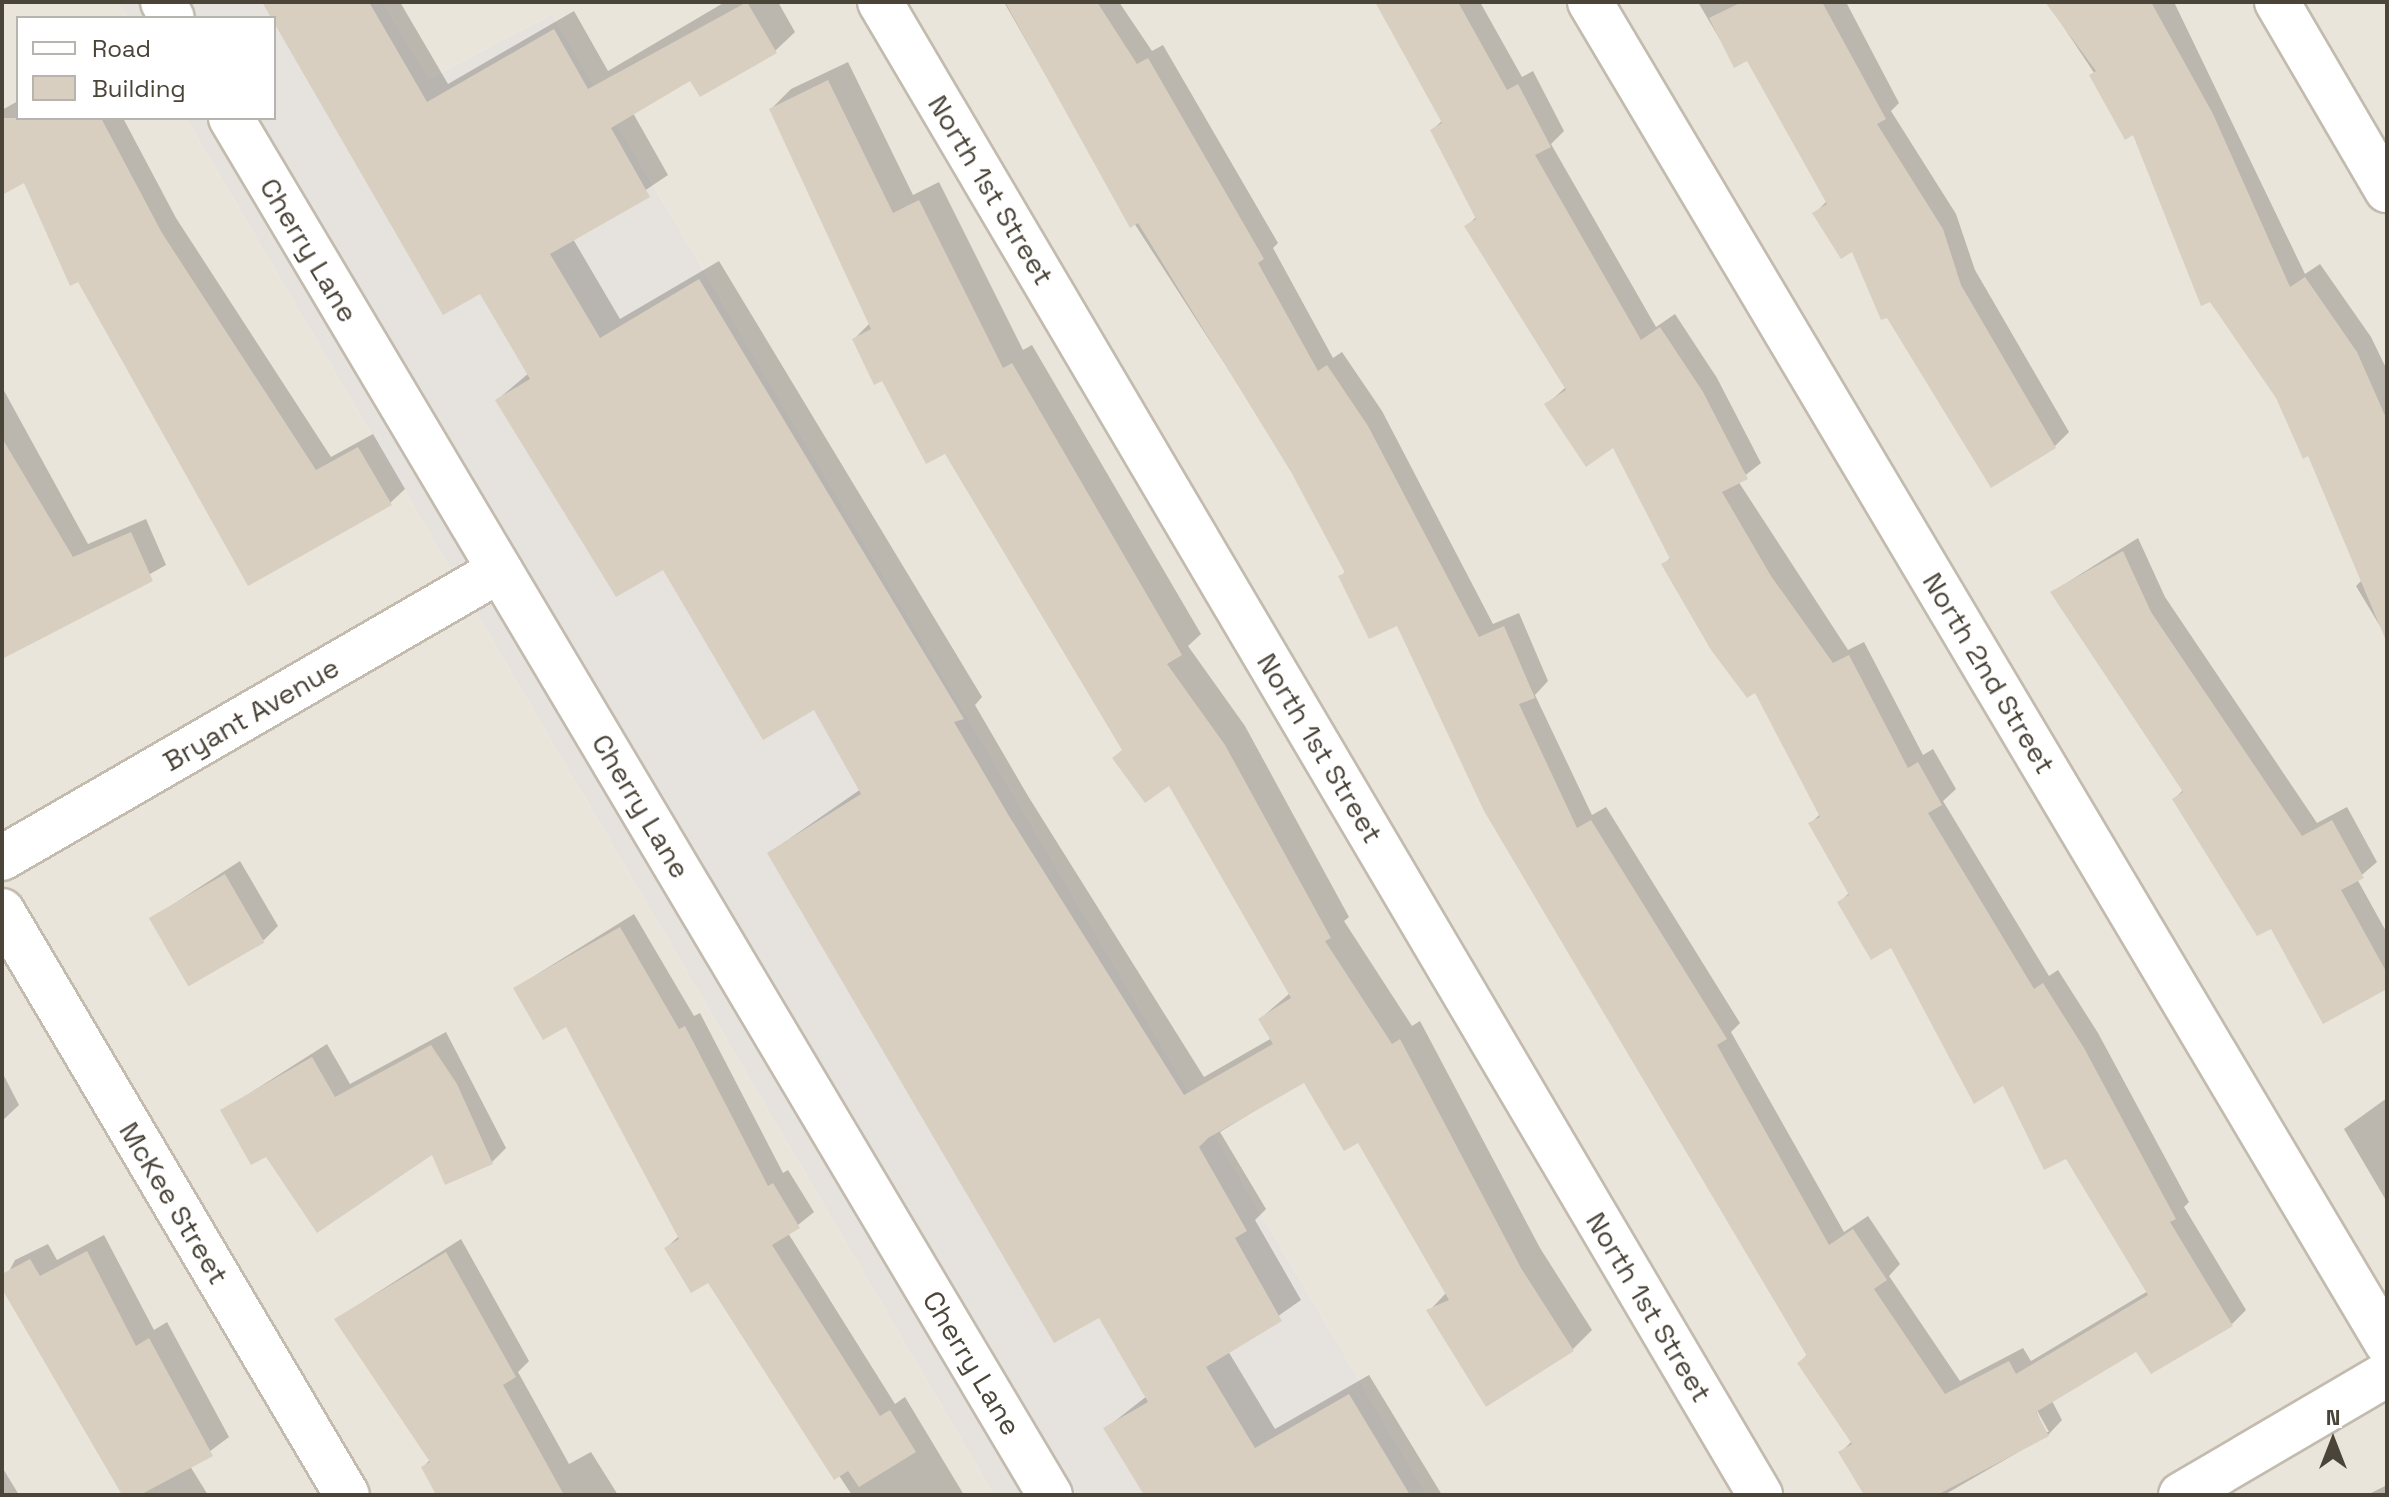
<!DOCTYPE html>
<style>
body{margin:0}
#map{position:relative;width:2389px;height:1497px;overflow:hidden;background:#f6f3ec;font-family:"Space Grotesk",sans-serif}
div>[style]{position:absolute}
.residential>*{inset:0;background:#eae5da}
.industrial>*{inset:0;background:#e6e2dd}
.shadow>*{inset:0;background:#0003}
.building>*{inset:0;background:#d8cfc1;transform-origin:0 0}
.roads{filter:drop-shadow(2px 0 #c2bbae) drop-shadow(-2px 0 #c2bbae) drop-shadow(0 2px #c2bbae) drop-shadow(0 -2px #c2bbae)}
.street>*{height:44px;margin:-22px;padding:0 22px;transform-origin:22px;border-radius:22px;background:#fff}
span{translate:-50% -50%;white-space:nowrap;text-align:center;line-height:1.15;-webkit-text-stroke:6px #fff;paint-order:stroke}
.street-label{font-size:28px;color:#4b4439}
.frame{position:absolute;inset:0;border:4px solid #4b4439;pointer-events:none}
.legend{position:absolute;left:16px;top:16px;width:260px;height:104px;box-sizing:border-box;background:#fff;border:2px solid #b7b4b0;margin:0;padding:10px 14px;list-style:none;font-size:24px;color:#4b4439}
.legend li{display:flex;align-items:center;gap:16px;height:40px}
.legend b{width:40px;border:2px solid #b7b4b0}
.north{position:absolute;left:2293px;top:1401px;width:80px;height:80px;-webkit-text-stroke:6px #fff;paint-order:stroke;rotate:0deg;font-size:22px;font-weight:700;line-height:32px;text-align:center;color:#4b4439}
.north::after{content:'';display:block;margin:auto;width:28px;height:36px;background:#4b4439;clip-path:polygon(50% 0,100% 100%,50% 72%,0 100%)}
</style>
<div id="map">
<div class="residential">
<div style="clip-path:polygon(2px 2px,118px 2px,128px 18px,18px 18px,18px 118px,186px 118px,994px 1495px,2px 1495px)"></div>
<div style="clip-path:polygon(382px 2px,2387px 2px,2387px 1495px,1427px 1495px,552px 14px,429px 79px)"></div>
</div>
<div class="industrial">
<div style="clip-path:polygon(118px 2px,382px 2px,429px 79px,552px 14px,1427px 1495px,994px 1495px,186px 118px,274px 118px,274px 18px,128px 18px)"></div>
</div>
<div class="shadow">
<div style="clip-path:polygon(264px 2px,400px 2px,448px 84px,574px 11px,608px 71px,725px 2px,778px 2px,795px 32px,775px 51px,691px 78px,633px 113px,668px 175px,573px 239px,620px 319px,719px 261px,982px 697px,975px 705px,1028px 796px,1204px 1077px,1272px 1038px,1260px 1019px,1290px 993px,1170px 783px,1124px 749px,946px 452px,854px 339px,870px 323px,771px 109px,791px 89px,848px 62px,913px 195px,939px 182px,1023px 350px,1032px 345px,1201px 634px,1188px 646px,1245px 726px,1349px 917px,1344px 921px,1412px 1026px,1420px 1021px,1540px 1248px,1592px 1330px,1573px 1349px,1429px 1311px,1447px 1292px,1359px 1140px,1305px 1080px,1220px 1132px,1266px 1209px,1255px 1220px,1301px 1300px,1228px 1351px,1275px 1429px,1369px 1375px,1442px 1495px,1146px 1495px,1106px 1428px,1147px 1396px,1100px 1315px,769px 853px,861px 789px,814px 707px,497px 400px,529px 373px,481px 291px)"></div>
<div style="clip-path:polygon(evenodd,1004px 2px,1119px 2px,1152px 51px,1163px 45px,1278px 243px,1273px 248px,1333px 358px,1342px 352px,1382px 411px,1493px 624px,1519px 613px,1548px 681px,1535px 695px,1592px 815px,1606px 807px,1740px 1023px,1731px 1032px,1844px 1232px,1868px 1216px,1900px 1264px,1889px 1276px,1960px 1381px,2023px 1348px,2031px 1361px,2148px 1291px,2067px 1157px,1891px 945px,1839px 903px,1850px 892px,1811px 823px,1820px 814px,1755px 690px,1663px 565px,1671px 557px,1614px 446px,1547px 404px,1566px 387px,1466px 227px,1477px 216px,1432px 130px,1443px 120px,1377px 2px,1480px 2px,1522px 77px,1533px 71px,1564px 131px,1551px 144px,1656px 327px,1675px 314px,1717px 378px,1761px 463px,1738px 481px,1848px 650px,1864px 642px,1923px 755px,1933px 749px,1956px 789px,1943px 801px,2049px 976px,2058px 970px,2098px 1033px,2189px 1202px,2184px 1207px,2246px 1310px,2232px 1324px,2152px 1372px,2137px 1349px,2052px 1401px,2062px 1420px,2048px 1435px,1944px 1495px,1866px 1495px,1841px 1452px,1852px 1441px,1799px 1363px,1808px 1354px,1398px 623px,1340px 577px,1346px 571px,1293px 470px,1098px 167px,1004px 2px,2033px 1403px,2049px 1432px,2045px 1432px,2033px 1403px)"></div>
<div style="clip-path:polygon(1698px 2px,1846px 2px,1899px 103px,1891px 111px,1956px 214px,1975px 270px,2069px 432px,2055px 446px,1991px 485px,1853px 249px,1815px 213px,1827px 201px,1748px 59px,1735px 65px)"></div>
<div style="clip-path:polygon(2047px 2px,2174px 2px,2305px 274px,2320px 264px,2371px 337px,2387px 370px,2386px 636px,2356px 586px,2362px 580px,2309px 454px,2134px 133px)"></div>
<div style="clip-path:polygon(18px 101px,18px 118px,123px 118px,176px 218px,331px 457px,373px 434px,405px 489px,390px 503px,249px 583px,25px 180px,2px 166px,2px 110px)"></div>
<div style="clip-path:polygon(2px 387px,88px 544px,146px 519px,166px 565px,2px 657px)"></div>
<div style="clip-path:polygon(2138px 538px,2165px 597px,2317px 823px,2347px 807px,2377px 862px,2357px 879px,2387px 933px,2387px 986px,2271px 926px,2174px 799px,2184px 789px,2052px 592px)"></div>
<div style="clip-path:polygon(240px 861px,278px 926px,264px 940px,152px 918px)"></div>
<div style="clip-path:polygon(634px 914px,694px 1016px,700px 1013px,783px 1173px,788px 1170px,814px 1212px,788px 1233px,895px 1404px,905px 1397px,964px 1495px,852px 1495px,709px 1281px,666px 1248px,679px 1236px,567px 1024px,515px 988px)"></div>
<div style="clip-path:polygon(446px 1032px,506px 1148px,492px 1162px,433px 1152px,266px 1154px,222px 1111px,327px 1044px,350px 1084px)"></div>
<div style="clip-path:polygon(2px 1072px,19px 1105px,2px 1121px)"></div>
<div style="clip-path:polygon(2387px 1098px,2387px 1202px,2344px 1129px)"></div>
<div style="clip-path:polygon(104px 1235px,154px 1330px,167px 1322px,229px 1437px,190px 1466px,208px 1495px,123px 1495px,2px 1285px,15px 1260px,48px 1244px,57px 1260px)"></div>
<div style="clip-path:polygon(461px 1239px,529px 1361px,518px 1372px,569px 1464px,591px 1452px,618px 1495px,439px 1495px,423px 1467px,431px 1459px,336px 1319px)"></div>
<div style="clip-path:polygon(2px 1467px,19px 1495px,2px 1495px)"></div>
<div style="clip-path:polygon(2387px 1485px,2387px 1495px,2367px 1495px)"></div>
</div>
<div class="building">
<div style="clip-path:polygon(262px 2px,369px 2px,427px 102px,554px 29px,588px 89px,747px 2px,777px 53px,700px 97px,690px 81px,611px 128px,650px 197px,550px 254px,600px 338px,699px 279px,964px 719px,954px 722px,1009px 816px,1184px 1095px,1273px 1044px,1258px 1019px,1291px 998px,1169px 786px,1145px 803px,1112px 758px,1122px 750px,945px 454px,926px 464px,882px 381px,874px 385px,852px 339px,871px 329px,769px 109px,828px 80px,893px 213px,919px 200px,1003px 368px,1012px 363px,1182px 655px,1167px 664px,1225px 745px,1331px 938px,1325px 941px,1392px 1044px,1400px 1039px,1521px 1268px,1574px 1351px,1486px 1407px,1426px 1310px,1449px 1300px,1358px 1143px,1344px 1151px,1304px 1083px,1208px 1138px,1199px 1147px,1247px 1231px,1235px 1238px,1282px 1321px,1206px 1367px,1255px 1448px,1349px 1394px,1410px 1495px,1144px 1495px,1103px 1428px,1148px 1402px,1099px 1318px,1054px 1343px,767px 853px,861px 794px,814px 710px,763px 740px,663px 570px,616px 597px,495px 400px,530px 379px,480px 294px,443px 315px)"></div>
<div style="clip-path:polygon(1005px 2px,1097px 2px,1137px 64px,1148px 58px,1264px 259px,1258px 263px,1318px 371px,1327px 365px,1368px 426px,1479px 637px,1504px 626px,1535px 698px,1519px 704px,1577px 828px,1591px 820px,1727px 1039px,1717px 1045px,1829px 1245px,1853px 1229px,1887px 1280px,1874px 1289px,1945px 1394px,2009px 1361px,2016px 1374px,2148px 1295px,2066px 1159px,2044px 1170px,2003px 1086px,1974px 1104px,1891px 948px,1871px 960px,1837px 902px,1849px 895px,1808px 823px,1820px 817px,1755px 693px,1747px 698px,1711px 650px,1661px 564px,1670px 559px,1613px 448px,1586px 467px,1544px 404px,1566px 390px,1464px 226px,1476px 219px,1430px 130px,1442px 123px,1375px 2px,1458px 2px,1507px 90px,1518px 84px,1551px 147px,1535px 155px,1641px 340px,1660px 327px,1703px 392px,1748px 479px,1722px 492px,1771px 576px,1833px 663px,1849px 655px,1908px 768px,1918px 762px,1942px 805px,1928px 813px,2034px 989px,2043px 983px,2084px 1048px,2176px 1219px,2170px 1222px,2233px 1326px,2151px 1374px,2136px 1352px,2036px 1412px,2049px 1436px,1937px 1495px,1864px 1495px,1838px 1452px,1852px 1444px,1797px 1363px,1807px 1356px,1484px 811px,1397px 626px,1369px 639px,1338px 576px,1345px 573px,1291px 472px,1138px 223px,1130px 228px)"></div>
<div style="clip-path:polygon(1742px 2px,1822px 2px,1886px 119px,1877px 124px,1943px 229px,1961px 285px,2056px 448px,1991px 488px,1887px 318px,1881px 320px,1852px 252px,1841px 259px,1812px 213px,1827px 204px,1747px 61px,1734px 68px,1709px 18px)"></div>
<div style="clip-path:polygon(2045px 2px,2151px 2px,2213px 114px,2290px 287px,2305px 277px,2357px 352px,2387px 420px,2387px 643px,2308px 456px,2303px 459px,2276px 398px,2210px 302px,2201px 306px,2133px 135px,2125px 140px,2089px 75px,2096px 71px)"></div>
<div style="clip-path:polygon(2px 118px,101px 118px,162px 233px,316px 470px,358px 447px,392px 505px,248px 586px,78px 282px,70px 286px,24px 183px,2px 195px)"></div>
<div style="clip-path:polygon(2px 438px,73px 557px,131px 532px,153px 581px,2px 659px)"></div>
<div style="clip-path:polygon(2123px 551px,2151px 612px,2302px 836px,2332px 820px,2364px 878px,2341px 890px,2387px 973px,2387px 989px,2323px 1024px,2271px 929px,2257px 936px,2172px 799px,2183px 792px,2050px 592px)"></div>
<div style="left:225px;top:874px;width:79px;height:88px;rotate:60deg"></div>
<div style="clip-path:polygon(620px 927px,679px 1029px,685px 1026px,768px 1186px,773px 1183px,800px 1228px,772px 1245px,880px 1416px,890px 1410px,916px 1452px,859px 1487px,848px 1471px,834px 1480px,708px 1283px,691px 1293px,664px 1248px,679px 1239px,566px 1027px,543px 1040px,513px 988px)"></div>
<div style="clip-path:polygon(431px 1045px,457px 1084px,493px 1164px,445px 1185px,432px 1155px,317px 1233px,266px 1157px,251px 1165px,220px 1110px,312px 1057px,335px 1097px)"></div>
<div style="clip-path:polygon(87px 1251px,136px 1346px,149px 1338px,213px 1456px,140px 1495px,122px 1495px,2px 1289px,2px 1274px,30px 1259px,40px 1276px)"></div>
<div style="clip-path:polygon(446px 1252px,516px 1377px,503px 1385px,564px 1495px,436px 1495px,421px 1467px,430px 1462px,334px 1319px)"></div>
</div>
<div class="roads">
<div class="street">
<div style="left:163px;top:2px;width:18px;rotate:61deg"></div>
<div style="left:880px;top:2px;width:1733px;rotate:59.48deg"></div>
<div style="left:1590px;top:2px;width:1560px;rotate:59.28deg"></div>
<div style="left:2277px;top:2px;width:218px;rotate:59.7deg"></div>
<div style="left:231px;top:118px;width:1602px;rotate:59.26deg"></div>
<div style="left:2px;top:858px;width:575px;rotate:-30.04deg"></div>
<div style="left:2px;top:911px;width:678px;rotate:59.43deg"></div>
<div style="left:2181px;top:1495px;width:239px;rotate:-30.4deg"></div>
</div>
</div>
<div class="street-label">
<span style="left:991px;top:190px;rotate:59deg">North 1st Street</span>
<span style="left:309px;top:250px;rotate:59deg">Cherry Lane</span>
<span style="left:1989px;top:673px;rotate:59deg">North 2nd Street</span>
<span style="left:251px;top:714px;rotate:-30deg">Bryant Avenue</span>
<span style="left:1320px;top:748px;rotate:59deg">North 1st Street</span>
<span style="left:641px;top:806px;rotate:59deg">Cherry Lane</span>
<span style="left:174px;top:1203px;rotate:59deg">McKee Street</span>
<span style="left:1649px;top:1307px;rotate:59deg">North 1st Street</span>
<span style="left:972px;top:1363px;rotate:59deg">Cherry Lane</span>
</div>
<div class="frame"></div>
<ul class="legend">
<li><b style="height:10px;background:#fff"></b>Road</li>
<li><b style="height:22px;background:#d8cfc1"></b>Building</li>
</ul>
<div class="north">N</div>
</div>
